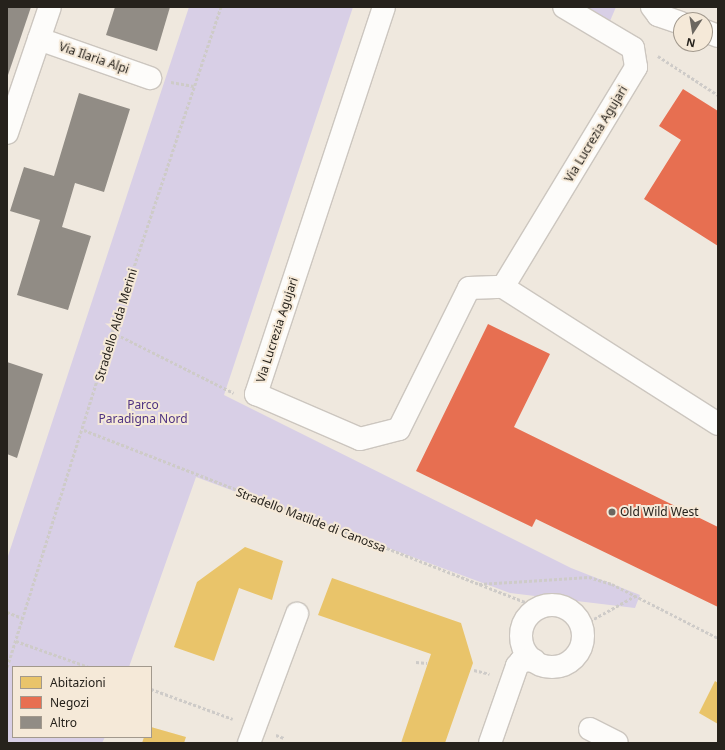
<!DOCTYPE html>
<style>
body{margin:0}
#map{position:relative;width:725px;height:750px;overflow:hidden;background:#efe8de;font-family:"Noto Sans",sans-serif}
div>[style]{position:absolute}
.green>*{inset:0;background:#d8cfe6}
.homes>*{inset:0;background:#e9c46a}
.shops>*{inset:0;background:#e76f51}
.building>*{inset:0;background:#918c85}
.path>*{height:2.5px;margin-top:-1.25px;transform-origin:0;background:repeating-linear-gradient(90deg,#cecbc8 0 3px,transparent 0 5px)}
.roads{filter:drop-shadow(1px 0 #ccc6bf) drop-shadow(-1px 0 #ccc6bf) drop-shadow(0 1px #ccc6bf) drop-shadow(0 -1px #ccc6bf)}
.minor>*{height:22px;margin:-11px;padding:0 11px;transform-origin:11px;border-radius:11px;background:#fdfcfa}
.minor>.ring{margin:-11px;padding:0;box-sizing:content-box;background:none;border:22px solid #fdfcfa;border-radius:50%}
.dots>*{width:11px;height:11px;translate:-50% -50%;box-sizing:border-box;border:2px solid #f5e9d8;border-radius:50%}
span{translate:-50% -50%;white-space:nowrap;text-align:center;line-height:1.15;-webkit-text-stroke:4px #f5e9d8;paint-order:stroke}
.street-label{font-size:12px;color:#26221c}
.park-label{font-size:12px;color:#4f3382}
.poi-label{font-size:12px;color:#26221c}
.left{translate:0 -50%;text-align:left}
.frame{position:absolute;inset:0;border:8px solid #26221c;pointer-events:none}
.legend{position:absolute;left:12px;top:666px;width:140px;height:72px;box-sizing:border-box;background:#f5e9d8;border:1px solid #a2998d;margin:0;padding:5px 7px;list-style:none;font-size:12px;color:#26221c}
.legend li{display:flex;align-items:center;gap:8px;height:20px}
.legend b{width:20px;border:1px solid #a2998d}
.north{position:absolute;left:673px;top:12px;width:40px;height:40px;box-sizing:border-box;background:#f5e9d8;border:1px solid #a2998d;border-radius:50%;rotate:192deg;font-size:11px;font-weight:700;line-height:16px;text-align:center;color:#26221c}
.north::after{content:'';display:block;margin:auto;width:14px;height:18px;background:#6c6760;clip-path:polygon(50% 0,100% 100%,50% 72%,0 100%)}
</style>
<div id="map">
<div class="green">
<div style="clip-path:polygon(189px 7px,353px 7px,224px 395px,571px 568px,640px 595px,635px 608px,510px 593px,196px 477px,129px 667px,13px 667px,13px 737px,105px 737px,102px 743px,7px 743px,7px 559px)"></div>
<div style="clip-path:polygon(575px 7px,616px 7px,607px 28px)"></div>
</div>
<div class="homes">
<div style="clip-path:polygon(245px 547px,283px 561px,272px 600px,239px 588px,214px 661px,174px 647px,197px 582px)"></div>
<div style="clip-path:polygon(332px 578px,461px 623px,473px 663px,445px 743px,401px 743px,431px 654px,318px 615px)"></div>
<div style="clip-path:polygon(715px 681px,718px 683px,718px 724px,699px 713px)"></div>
<div style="clip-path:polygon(151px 727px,186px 737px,184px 743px,142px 743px,144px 737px,151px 737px)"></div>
</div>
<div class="shops">
<div style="clip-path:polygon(683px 89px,718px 111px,718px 246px,644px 199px,681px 140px,659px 126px)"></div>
<div style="clip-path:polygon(488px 324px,550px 354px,514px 427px,718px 527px,718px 607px,536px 519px,532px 527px,416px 471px)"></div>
</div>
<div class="building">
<div style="clip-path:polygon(7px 7px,31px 7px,7px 78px)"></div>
<div style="clip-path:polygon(115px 7px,170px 7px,157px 51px,106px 35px)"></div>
<div style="clip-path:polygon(79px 93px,130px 109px,104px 192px,75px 183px,62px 227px,91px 236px,68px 310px,17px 295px,40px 220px,10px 211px,24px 167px,54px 176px)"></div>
<div style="clip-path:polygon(7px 362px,43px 374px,17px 458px,7px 454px)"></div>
</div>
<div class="path">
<div style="left:658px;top:56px;width:72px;rotate:33deg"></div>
<div style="left:171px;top:82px;width:23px;rotate:10deg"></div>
<div style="left:112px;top:332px;width:136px;rotate:26.6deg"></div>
<div style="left:84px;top:430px;width:490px;rotate:21.3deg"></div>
<div style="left:479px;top:584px;width:110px;rotate:-3.6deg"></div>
<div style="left:589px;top:577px;width:24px;rotate:17deg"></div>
<div style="left:612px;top:584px;width:119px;rotate:27deg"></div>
<div style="left:7px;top:612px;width:17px;rotate:21deg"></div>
<div style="left:581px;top:626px;width:62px;rotate:-29.1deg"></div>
<div style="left:16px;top:641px;width:77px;rotate:19.6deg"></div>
<div style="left:416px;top:662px;width:11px;rotate:5deg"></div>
<div style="left:7px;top:667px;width:351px;rotate:-72.6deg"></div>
<div style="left:112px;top:332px;width:343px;rotate:-71.5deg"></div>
<div style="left:474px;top:670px;width:16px;rotate:14deg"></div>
<div style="left:151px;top:689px;width:87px;rotate:20.1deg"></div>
<div style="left:276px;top:735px;width:9px;rotate:21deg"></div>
</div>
<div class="roads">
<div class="minor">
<div style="left:384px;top:7px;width:408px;rotate:108.3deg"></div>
<div style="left:256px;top:394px;width:113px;rotate:23.4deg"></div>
<div style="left:360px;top:439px;width:40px;rotate:-14.4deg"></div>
<div style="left:399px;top:429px;width:157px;rotate:-63.6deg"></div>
<div style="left:469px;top:288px;width:34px;rotate:-2deg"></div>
<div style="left:503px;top:287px;width:255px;rotate:32.5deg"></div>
<div style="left:652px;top:7px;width:10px;rotate:53deg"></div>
<div style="left:658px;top:15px;width:24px;rotate:19deg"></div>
<div style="left:705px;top:31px;width:14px;rotate:21deg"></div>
<div style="left:39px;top:39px;width:118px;rotate:19.4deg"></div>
<div style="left:7px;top:133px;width:133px;rotate:-71.2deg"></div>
<div style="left:503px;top:287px;width:257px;rotate:-58.8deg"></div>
<div style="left:636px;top:67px;width:19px;rotate:-99deg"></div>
<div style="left:633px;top:48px;width:80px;rotate:-149.3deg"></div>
<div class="ring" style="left:521px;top:605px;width:40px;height:40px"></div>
<div style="left:590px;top:729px;width:30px;rotate:27deg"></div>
<div style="left:249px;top:743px;width:138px;rotate:-69.6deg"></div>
<div style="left:490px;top:743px;width:82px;rotate:-70.7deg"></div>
<div style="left:517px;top:666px;width:6px;rotate:-51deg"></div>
<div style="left:521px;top:661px;width:13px;rotate:-4deg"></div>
</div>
</div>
<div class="dots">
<div style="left:612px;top:512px;background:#6c6760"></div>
</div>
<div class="street-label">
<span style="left:94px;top:58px;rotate:19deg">Via Ilaria Alpi</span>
<span style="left:596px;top:134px;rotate:-59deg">Via Lucrezia Agujari</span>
<span style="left:116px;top:325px;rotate:-73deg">Stradello Alda Merini</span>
<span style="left:277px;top:330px;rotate:-72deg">Via Lucrezia Agujari</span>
<span style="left:311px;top:520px;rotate:21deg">Stradello Matilde di Canossa</span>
</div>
<div class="park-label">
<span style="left:143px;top:412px">Parco<br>Paradigna Nord</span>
</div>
<div class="poi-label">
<span class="left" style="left:620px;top:512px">Old Wild West</span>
</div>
<div class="frame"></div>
<ul class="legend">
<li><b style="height:11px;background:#e9c46a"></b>Abitazioni</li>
<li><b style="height:11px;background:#e76f51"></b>Negozi</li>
<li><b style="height:11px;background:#918c85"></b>Altro</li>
</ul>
<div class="north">N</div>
</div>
